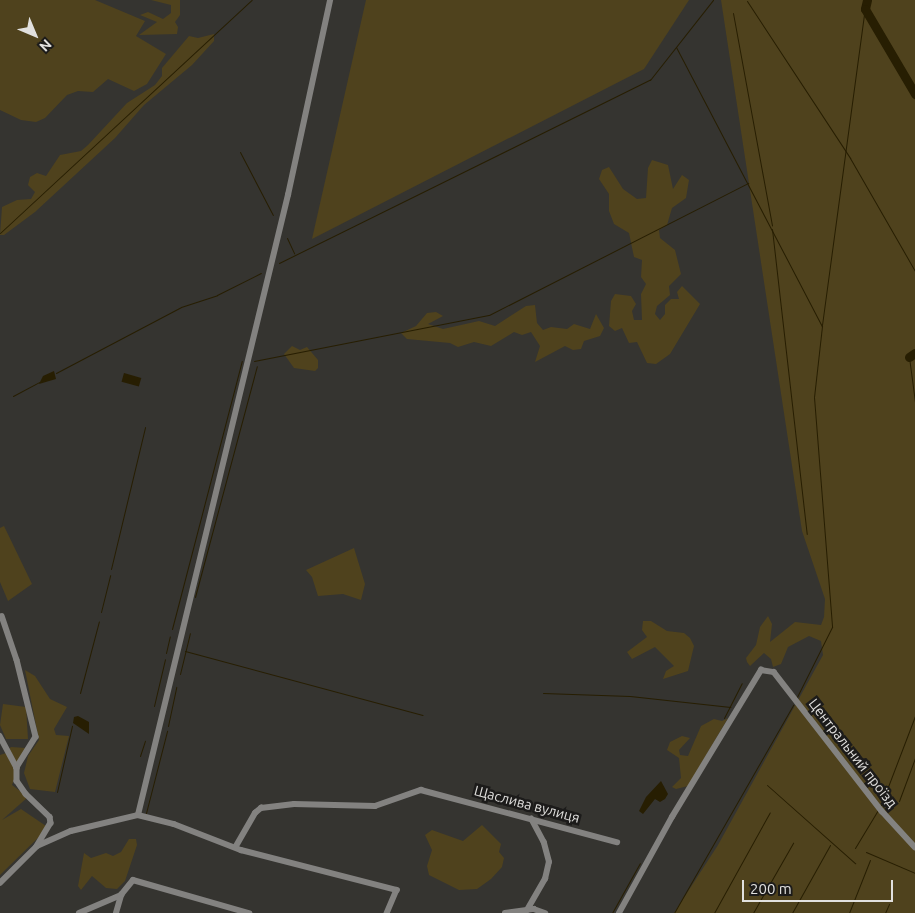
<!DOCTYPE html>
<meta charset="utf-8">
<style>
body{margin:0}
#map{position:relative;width:915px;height:913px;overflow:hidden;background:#353430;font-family:Ubuntu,sans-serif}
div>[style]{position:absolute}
.green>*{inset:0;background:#4f421d}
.water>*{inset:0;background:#271e02;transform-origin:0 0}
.stream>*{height:1px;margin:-0.5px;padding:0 0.5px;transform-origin:0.5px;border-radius:0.5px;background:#271e02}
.river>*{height:9px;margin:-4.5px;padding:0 4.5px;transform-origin:4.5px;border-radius:4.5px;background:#271e02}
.minor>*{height:5.5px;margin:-2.75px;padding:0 2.75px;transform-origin:2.75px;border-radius:2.75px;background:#838280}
span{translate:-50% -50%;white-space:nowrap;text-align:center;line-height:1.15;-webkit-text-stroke:5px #1c1b1a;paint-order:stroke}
.street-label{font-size:14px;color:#e1e0de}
.north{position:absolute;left:10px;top:10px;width:50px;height:50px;-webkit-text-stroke:4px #1c1b1a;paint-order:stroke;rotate:135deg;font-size:14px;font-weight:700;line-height:20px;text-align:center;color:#e1e0de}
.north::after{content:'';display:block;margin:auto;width:18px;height:22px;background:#e1e0de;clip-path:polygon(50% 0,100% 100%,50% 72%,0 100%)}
.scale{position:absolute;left:742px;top:880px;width:151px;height:22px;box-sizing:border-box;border:2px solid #e1e0de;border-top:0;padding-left:6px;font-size:15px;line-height:18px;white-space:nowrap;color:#e1e0de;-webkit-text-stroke:4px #1c1b1a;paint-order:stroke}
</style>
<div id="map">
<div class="green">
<div style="clip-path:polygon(0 0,95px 0,145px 21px,136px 36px,166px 54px,147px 84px,134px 91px,108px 79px,93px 92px,78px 91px,67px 95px,45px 118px,36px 122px,21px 120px,0 110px)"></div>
<div style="clip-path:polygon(151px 0,180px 0,180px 15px,175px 22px,178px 27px,177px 34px,139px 35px,157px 22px,140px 15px,148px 12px,163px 19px,171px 13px,171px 5px)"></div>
<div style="clip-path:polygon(366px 0,689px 0,644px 69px,312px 239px)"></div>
<div style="clip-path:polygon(721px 0,915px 0,915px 913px,674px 913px,718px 845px,823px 655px,821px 641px,809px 636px,788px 647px,781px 664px,773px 667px,771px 659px,764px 653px,750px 666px,747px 662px,746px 658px,756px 645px,760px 627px,768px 616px,772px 624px,770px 642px,795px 622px,821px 625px,824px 617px,825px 599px,802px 531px)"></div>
<div style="clip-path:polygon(214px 34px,214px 41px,192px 65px,144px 105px,115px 138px,35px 212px,4px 235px,0 235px,2px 207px,17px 200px,31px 199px,35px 192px,28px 185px,30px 177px,37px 173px,46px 176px,60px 155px,81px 151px,88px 145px,127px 103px,155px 85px,162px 76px,162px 68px,189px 36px,198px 38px)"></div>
<div style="clip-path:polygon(652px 160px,668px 165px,673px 189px,682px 175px,689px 180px,686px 198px,672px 208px,667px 225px,659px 230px,660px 238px,675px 250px,681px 274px,669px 286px,670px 295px,657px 306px,655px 314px,660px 320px,665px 314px,665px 305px,671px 299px,679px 299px,677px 292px,682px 286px,700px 304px,670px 354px,656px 364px,647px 363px,637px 342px,629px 343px,622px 328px,615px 331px,609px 326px,611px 301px,615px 294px,631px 296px,636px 304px,632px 311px,634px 320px,642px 320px,641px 294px,646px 284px,641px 277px,642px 260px,634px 257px,629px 233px,614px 224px,609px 211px,609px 194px,599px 179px,602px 170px,609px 167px,623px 189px,637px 199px,646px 198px,648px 168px)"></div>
<div style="clip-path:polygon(535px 305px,537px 323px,543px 330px,551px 327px,567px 329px,574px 324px,590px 329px,596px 314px,604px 328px,600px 336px,584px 341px,581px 349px,573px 350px,565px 346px,535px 362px,540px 346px,531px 332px,522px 335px,514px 332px,491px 346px,474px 342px,458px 347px,450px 343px,407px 339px,401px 333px,416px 326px,427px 313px,436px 312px,443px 316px,428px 324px,443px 329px,479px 321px,495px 326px,526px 306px)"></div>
<div style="clip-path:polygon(292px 346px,300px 350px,307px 347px,318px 360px,318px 368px,315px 371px,294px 368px,284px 354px)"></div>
<div style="clip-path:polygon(4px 526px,32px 584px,8px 601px,0 582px,0 528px)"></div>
<div style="clip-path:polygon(354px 548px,365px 584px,361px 600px,343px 594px,318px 596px,312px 577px,306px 570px)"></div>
<div style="clip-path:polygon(643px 621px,651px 621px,667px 631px,684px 633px,690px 638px,694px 646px,688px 671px,663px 679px,666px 671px,674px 666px,655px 647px,632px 659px,627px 652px,647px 637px,642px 630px)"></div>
<div style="clip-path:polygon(25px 670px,35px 676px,50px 699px,67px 707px,54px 729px,56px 735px,69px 736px,55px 792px,30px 789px,24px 773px,28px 756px,39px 740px)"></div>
<div style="clip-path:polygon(3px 704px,26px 707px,28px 739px,6px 739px,0 725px)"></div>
<div style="clip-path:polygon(728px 718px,688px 786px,676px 789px,672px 787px,681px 778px,679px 758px,667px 750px,670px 742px,682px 736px,690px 738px,679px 750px,680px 755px,688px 756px,701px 726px,714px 719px,722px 721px)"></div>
<div style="clip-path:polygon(11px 747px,26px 748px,12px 785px,28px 797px,2px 820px,21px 809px,46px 826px,44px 832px,0 875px,0 755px,6px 753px,12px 759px,9px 749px)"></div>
<div style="clip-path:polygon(482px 825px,501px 844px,499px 852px,504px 858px,502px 867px,491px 879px,477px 889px,459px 890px,429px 875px,427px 866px,432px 850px,425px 835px,432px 830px,463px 841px)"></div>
<div style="clip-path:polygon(129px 839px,136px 839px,137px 845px,125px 881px,117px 889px,106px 888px,92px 876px,81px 890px,78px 886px,84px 853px,91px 858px,106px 853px,113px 856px,121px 852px)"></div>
</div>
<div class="water">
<div style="clip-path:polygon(54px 371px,56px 379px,39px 384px,43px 376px)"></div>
<div style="left:124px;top:373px;width:18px;height:9px;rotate:16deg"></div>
<div style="clip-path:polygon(78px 716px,89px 722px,89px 734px,73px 723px,74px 717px)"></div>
<div style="clip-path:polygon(661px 781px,668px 794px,665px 799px,660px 802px,655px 799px,643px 814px,639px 811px,646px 797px)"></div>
</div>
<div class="stream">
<div style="left:747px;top:1px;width:188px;rotate:56.7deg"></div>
<div style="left:850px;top:158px;width:130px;rotate:60.1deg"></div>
<div style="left:733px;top:13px;width:216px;rotate:79.6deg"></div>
<div style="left:676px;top:47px;width:315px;rotate:62.4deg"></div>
<div style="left:822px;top:326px;width:71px;rotate:96.4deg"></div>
<div style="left:814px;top:397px;width:231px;rotate:85.5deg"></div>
<div style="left:832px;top:627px;width:78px;rotate:116.6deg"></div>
<div style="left:240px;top:152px;width:71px;rotate:62.4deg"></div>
<div style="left:772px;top:229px;width:307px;rotate:83.5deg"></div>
<div style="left:0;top:233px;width:343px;rotate:-42.8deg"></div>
<div style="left:287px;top:238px;width:17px;rotate:65deg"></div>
<div style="left:279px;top:263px;width:414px;rotate:-26.3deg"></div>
<div style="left:650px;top:80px;width:102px;rotate:-51.8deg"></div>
<div style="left:822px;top:325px;width:319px;rotate:-82.3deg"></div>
<div style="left:909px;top:357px;width:45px;rotate:82.4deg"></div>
<div style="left:254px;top:361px;width:239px;rotate:-11.1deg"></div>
<div style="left:489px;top:315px;width:291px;rotate:-27deg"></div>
<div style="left:56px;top:373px;width:141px;rotate:-27.8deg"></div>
<div style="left:181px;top:307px;width:38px;rotate:-18deg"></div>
<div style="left:217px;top:295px;width:49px;rotate:-26.6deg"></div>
<div style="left:13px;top:396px;width:30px;rotate:-28deg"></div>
<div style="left:111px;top:569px;width:146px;rotate:-76.5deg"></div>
<div style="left:195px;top:597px;width:239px;rotate:-75deg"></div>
<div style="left:101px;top:612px;width:38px;rotate:-76deg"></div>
<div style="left:172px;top:629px;width:277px;rotate:-75.4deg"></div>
<div style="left:185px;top:651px;width:246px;rotate:15.1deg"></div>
<div style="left:166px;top:653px;width:17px;rotate:-77deg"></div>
<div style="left:180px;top:674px;width:42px;rotate:-76.3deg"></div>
<div style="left:80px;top:693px;width:74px;rotate:-75.2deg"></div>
<div style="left:543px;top:693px;width:87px;rotate:2deg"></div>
<div style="left:630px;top:696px;width:101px;rotate:6.3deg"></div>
<div style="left:154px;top:706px;width:48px;rotate:-76.8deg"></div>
<div style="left:724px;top:718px;width:39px;rotate:-63deg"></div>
<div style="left:168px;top:726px;width:40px;rotate:-78deg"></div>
<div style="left:140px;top:756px;width:16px;rotate:-72deg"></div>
<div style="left:767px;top:785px;width:118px;rotate:41.6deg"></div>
<div style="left:57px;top:792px;width:68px;rotate:-77.2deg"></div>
<div style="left:899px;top:801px;width:46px;rotate:-69.6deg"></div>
<div style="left:881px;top:805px;width:95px;rotate:-69.1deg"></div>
<div style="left:146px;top:813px;width:85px;rotate:-75.6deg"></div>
<div style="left:855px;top:848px;width:44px;rotate:-58.8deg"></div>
<div style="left:866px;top:852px;width:53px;rotate:23.2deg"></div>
<div style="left:612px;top:913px;width:57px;rotate:-60.8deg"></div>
<div style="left:674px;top:913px;width:240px;rotate:-60.2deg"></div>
<div style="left:714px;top:913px;width:115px;rotate:-61deg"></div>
<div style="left:753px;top:913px;width:81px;rotate:-60.3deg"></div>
<div style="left:792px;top:913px;width:78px;rotate:-60.8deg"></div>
<div style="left:849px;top:913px;width:57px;rotate:-68.4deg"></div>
<div style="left:885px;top:913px;width:10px;rotate:-66deg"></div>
</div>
<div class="river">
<div style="left:867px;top:0;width:9px;rotate:103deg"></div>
<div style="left:865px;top:9px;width:99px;rotate:59.5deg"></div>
<div style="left:909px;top:357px;width:7px;rotate:-34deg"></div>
</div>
<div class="minor">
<div style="left:2px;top:616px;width:46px;rotate:71.2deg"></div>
<div style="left:17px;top:660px;width:79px;rotate:76.1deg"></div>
<div style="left:36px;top:737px;width:36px;rotate:122deg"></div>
<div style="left:0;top:736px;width:36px;rotate:62deg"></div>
<div style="left:17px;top:768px;width:13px;rotate:90deg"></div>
<div style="left:17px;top:781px;width:16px;rotate:55deg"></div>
<div style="left:26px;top:794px;width:33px;rotate:44deg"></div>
<div style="left:50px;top:817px;width:6px;rotate:81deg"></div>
<div style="left:51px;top:823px;width:27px;rotate:121deg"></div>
<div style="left:138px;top:815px;width:638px;rotate:-76.4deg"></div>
<div style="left:288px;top:195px;width:199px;rotate:-77.8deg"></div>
<div style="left:236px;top:846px;width:38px;rotate:-60deg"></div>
<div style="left:255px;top:813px;width:8px;rotate:-40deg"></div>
<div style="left:261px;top:808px;width:33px;rotate:-7deg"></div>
<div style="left:294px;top:804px;width:81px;rotate:1.4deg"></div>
<div style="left:375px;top:806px;width:49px;rotate:-19.2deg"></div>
<div style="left:421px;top:790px;width:203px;rotate:14.9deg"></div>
<div style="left:0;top:883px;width:52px;rotate:-45deg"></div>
<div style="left:37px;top:846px;width:37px;rotate:-24deg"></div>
<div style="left:71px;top:831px;width:69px;rotate:-13.4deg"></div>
<div style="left:138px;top:815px;width:37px;rotate:14deg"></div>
<div style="left:174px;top:824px;width:72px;rotate:21.2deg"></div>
<div style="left:241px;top:850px;width:161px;rotate:14.4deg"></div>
<div style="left:397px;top:890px;width:25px;rotate:113deg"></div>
<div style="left:527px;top:910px;width:36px;rotate:-60deg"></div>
<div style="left:545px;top:879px;width:17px;rotate:-77deg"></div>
<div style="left:549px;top:862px;width:20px;rotate:-105deg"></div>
<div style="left:544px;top:843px;width:27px;rotate:-118deg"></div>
<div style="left:79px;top:913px;width:46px;rotate:-23.2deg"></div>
<div style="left:116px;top:913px;width:19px;rotate:-74deg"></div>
<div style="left:121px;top:895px;width:19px;rotate:-51deg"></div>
<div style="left:133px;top:880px;width:121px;rotate:15.9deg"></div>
<div style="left:505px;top:913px;width:29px;rotate:-8deg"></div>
<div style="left:534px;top:909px;width:12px;rotate:20deg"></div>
<div style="left:619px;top:913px;width:110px;rotate:-61.1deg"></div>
<div style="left:672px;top:817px;width:172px;rotate:-58.8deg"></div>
<div style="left:761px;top:670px;width:13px;rotate:9deg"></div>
<div style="left:774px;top:672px;width:176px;rotate:52.2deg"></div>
<div style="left:882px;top:811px;width:49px;rotate:47.5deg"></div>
</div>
<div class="street-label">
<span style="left:853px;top:753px;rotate:52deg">Центральний проїзд</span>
<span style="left:527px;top:804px;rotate:15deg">Щаслива вулиця</span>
</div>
<div class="north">N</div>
<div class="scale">200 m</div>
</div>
